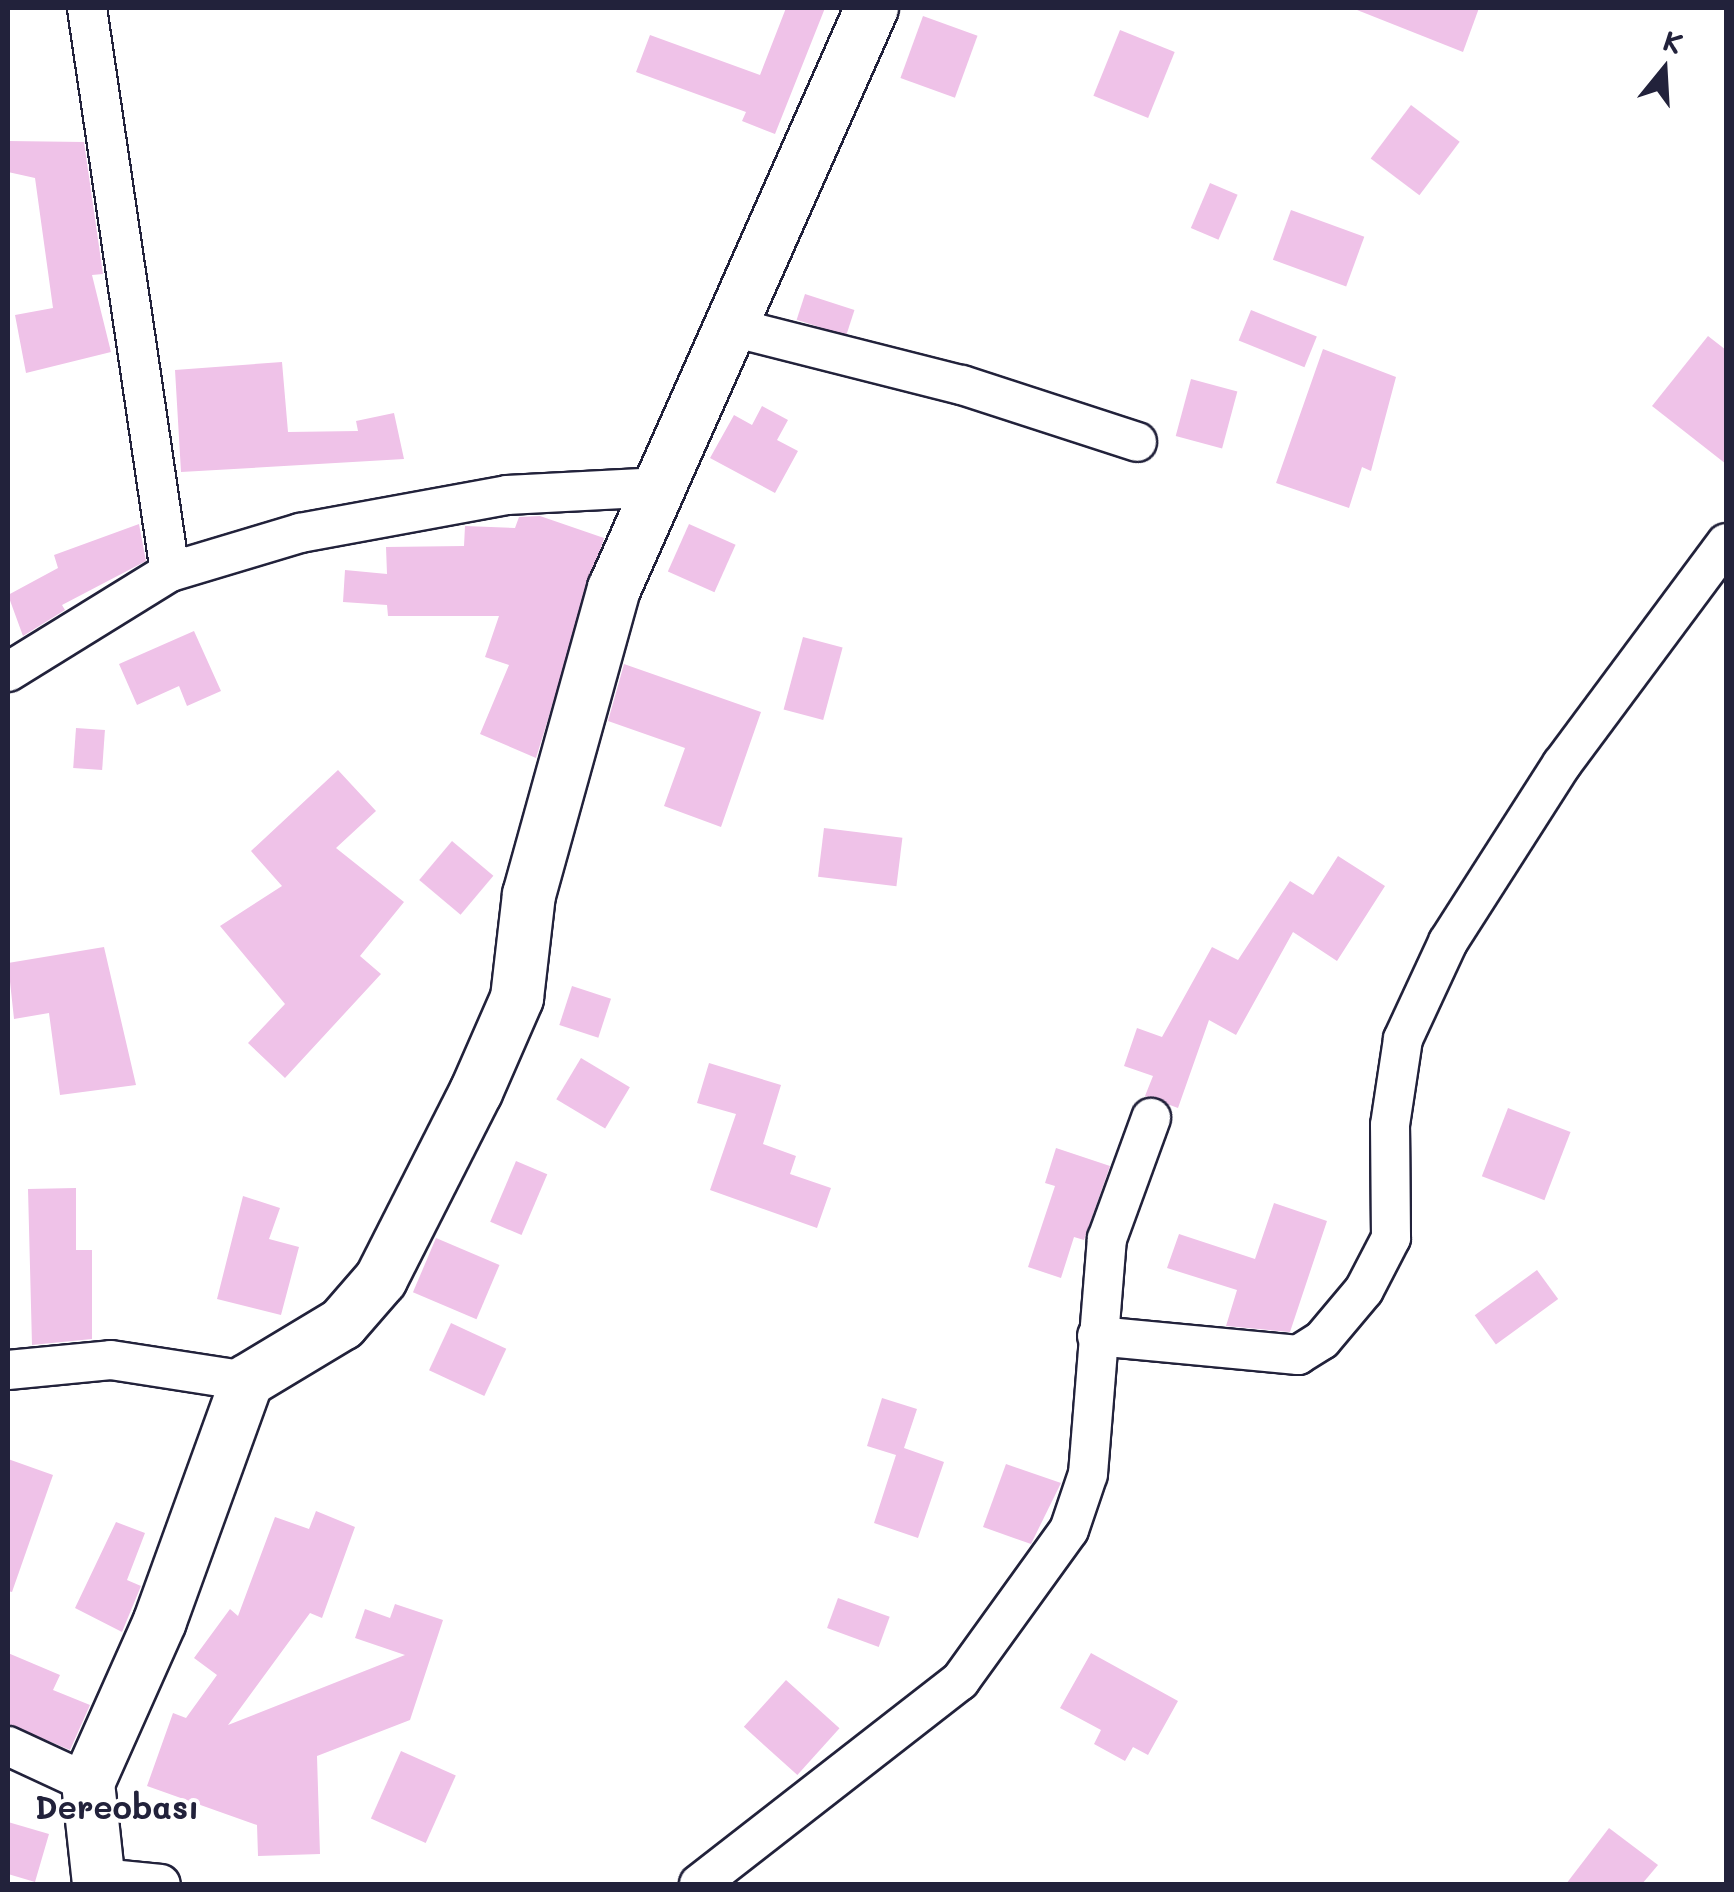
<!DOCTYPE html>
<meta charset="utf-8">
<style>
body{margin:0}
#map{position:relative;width:1734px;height:1892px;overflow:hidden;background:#fff;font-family:Mali,sans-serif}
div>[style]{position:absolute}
.building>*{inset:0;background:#efc2e8;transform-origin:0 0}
.roads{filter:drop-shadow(2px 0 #22223b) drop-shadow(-2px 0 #22223b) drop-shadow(0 2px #22223b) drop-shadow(0 -2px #22223b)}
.street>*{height:38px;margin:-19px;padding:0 19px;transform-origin:19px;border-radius:19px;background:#fff}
.secondary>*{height:52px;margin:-26px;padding:0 26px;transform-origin:26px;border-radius:26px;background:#fff}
span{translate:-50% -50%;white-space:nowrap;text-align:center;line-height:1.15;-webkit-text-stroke:8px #fff;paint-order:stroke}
.quarter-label{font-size:32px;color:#22223b;font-weight:700}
.frame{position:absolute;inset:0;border:10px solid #22223b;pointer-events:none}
.north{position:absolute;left:1614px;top:20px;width:100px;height:100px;-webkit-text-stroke:8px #fff;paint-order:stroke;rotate:18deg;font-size:28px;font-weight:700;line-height:40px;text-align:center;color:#22223b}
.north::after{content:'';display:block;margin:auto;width:35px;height:45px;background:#22223b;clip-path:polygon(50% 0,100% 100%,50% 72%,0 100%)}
</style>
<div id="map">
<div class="building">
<div style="clip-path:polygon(786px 8px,825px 8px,775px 134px,742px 121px,746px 112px,636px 72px,650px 35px,760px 75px)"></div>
<div style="clip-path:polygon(1352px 8px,1479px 8px,1463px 52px)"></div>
<div style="left:923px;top:16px;width:58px;height:66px;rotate:20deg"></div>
<div style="left:1120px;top:30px;width:59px;height:71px;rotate:22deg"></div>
<div style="left:1411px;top:105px;width:61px;height:67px;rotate:37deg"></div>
<div style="clip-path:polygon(8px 141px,84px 142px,103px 274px,92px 275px,111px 352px,26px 373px,15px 315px,53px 308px,35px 178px,8px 172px)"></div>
<div style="left:1210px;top:183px;width:30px;height:49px;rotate:23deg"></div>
<div style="left:1291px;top:210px;width:78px;height:53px;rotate:20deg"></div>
<div style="left:805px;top:294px;width:52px;height:27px;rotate:18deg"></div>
<div style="left:1251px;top:310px;width:71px;height:33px;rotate:22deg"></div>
<div style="clip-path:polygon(1708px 336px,1726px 350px,1726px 464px,1652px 406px)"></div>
<div style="clip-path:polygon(1323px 349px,1396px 377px,1371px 471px,1362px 467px,1349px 508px,1276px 483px)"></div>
<div style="clip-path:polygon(282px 362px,288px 432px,358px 431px,356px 421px,394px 413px,404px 459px,181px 472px,175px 370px)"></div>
<div style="left:1191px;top:379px;width:48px;height:59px;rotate:15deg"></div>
<div style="clip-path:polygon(762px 406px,788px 420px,777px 440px,798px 451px,775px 493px,710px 458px,734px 415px,752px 425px)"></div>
<div style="clip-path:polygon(540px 516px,604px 538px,536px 758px,480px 734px,509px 665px,485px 657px,499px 616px,388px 616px,387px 605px,343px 602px,345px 570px,387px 574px,386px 547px,464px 546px,465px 526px,515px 528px,519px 517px)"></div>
<div style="clip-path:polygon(139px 524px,146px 561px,62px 605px,65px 610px,23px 636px,8px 595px,58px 568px,54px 555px)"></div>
<div style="left:689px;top:524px;width:51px;height:52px;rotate:24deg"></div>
<div style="clip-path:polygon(194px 631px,221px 691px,187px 706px,179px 686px,137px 705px,119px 664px)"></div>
<div style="left:803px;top:637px;width:41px;height:75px;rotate:15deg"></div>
<div style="clip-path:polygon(624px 664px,761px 712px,721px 827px,664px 806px,685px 748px,608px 721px)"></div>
<div style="left:76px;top:728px;width:29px;height:40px;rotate:4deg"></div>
<div style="clip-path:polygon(338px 770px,376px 811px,336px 848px,404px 902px,360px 956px,381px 974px,285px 1078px,248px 1043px,285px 1004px,220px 926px,282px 886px,251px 851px)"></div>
<div style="left:824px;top:828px;width:79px;height:49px;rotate:7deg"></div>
<div style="left:452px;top:841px;width:54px;height:51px;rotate:40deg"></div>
<div style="clip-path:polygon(1338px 856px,1385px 886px,1337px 961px,1293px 932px,1236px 1035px,1209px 1020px,1178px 1108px,1145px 1096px,1153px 1076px,1124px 1066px,1137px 1028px,1162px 1037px,1212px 947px,1238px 960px,1290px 881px,1313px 895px)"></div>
<div style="clip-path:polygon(104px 947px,136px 1085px,60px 1095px,49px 1013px,14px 1019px,8px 963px)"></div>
<div style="left:572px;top:986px;width:41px;height:41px;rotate:18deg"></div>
<div style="left:581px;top:1058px;width:57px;height:48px;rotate:31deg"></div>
<div style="clip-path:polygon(709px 1063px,781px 1085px,763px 1144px,796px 1156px,790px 1174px,831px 1188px,817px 1228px,710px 1190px,736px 1114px,697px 1103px)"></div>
<div style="left:1508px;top:1108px;width:67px;height:73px;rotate:21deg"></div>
<div style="clip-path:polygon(1056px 1148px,1110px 1166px,1084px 1240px,1074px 1237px,1061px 1278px,1028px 1267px,1055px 1186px,1045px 1183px)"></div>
<div style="left:516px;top:1161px;width:34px;height:66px;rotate:23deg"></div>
<div style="clip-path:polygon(76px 1188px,76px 1250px,92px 1250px,92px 1339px,32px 1345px,28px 1189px)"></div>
<div style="clip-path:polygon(243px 1196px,280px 1208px,269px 1239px,299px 1247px,281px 1315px,217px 1299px)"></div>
<div style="clip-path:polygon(1274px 1203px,1327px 1221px,1290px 1332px,1226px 1326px,1237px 1290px,1167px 1268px,1179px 1234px,1255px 1259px)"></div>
<div style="left:436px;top:1238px;width:69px;height:59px;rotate:23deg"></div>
<div style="left:1537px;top:1270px;width:36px;height:77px;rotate:54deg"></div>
<div style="left:451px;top:1323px;width:61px;height:52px;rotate:25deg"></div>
<div style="clip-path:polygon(882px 1398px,917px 1409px,904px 1448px,944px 1462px,918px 1538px,874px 1523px,896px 1455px,867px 1446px)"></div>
<div style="clip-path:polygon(8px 1459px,53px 1475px,12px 1592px,8px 1591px)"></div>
<div style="clip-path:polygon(1006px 1464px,1061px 1483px,1031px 1544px,983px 1527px)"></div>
<div style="clip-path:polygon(316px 1511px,355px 1527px,322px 1618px,310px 1613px,228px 1725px,405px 1655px,355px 1638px,365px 1609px,390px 1618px,395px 1604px,443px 1620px,410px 1720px,317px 1756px,320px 1854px,258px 1856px,257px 1825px,147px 1786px,173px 1713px,186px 1718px,217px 1675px,194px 1658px,230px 1609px,238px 1616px,275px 1517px,309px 1529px)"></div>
<div style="clip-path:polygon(116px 1522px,145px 1533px,127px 1580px,141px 1586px,122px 1632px,75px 1608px)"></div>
<div style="left:838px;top:1598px;width:55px;height:32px;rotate:20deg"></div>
<div style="clip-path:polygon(8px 1653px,60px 1675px,53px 1690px,90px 1705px,70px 1750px,8px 1724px)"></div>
<div style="clip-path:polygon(1091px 1653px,1178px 1701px,1148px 1755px,1133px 1747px,1125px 1761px,1094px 1744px,1101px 1730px,1060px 1708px)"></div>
<div style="left:786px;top:1680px;width:72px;height:63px;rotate:42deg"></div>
<div style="left:401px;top:1751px;width:60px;height:74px;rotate:24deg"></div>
<div style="clip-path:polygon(8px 1822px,49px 1834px,35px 1882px,8px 1874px)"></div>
<div style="clip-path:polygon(1609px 1828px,1658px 1865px,1642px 1884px,1566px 1884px)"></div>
</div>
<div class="roads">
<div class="street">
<div style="left:87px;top:8px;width:570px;rotate:81.63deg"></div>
<div style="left:732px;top:327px;width:237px;rotate:14.2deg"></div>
<div style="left:962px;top:385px;width:184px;rotate:18deg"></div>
<div style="left:8px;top:672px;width:190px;rotate:-31.7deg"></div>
<div style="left:170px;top:572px;width:136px;rotate:-16.7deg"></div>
<div style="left:300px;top:533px;width:210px;rotate:-10.4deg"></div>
<div style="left:507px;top:495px;width:154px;rotate:-3deg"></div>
<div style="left:1097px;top:1336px;width:202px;rotate:5.4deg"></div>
<div style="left:1298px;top:1355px;width:28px;rotate:-32deg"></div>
<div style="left:1322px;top:1340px;width:65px;rotate:-50deg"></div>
<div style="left:1364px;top:1290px;width:59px;rotate:-62.6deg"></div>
<div style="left:1391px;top:1238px;width:113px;rotate:-90.5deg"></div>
<div style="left:1390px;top:1125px;width:87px;rotate:-81.4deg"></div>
<div style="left:1403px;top:1039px;width:107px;rotate:-65.1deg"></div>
<div style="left:1448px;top:942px;width:211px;rotate:-57.4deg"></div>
<div style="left:1562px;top:764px;width:275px;rotate:-53.4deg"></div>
<div style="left:8px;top:1370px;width:103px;rotate:-5.5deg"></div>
<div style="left:111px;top:1360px;width:138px;rotate:8.8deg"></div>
<div style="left:8px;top:1746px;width:88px;rotate:24.8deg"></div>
<div style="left:100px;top:1878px;width:61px;rotate:5.6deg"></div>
<div style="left:699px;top:1884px;width:331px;rotate:-37.9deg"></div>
<div style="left:960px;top:1681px;width:186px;rotate:-54.2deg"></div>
<div style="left:1069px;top:1530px;width:59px;rotate:-71.3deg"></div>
<div style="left:1088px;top:1474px;width:236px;rotate:-85.4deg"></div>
<div style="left:1107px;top:1239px;width:129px;rotate:-70deg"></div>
</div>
<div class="secondary">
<div style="left:99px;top:1884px;width:102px;rotate:-96.2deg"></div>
<div style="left:88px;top:1783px;width:177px;rotate:-66deg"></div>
<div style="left:160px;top:1621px;width:255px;rotate:-70.1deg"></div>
<div style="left:247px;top:1381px;width:111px;rotate:-31deg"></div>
<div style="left:342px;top:1324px;width:60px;rotate:-49.1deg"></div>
<div style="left:381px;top:1279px;width:210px;rotate:-63.1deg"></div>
<div style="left:476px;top:1092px;width:103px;rotate:-66.4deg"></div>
<div style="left:517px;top:998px;width:104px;rotate:-83.4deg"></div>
<div style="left:529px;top:895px;width:318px;rotate:-74.5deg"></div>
<div style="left:614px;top:589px;width:636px;rotate:-66.06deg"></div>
</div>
</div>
<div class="quarter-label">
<span style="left:117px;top:1806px">Dereobası</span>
</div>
<div class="frame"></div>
<div class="north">K</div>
</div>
